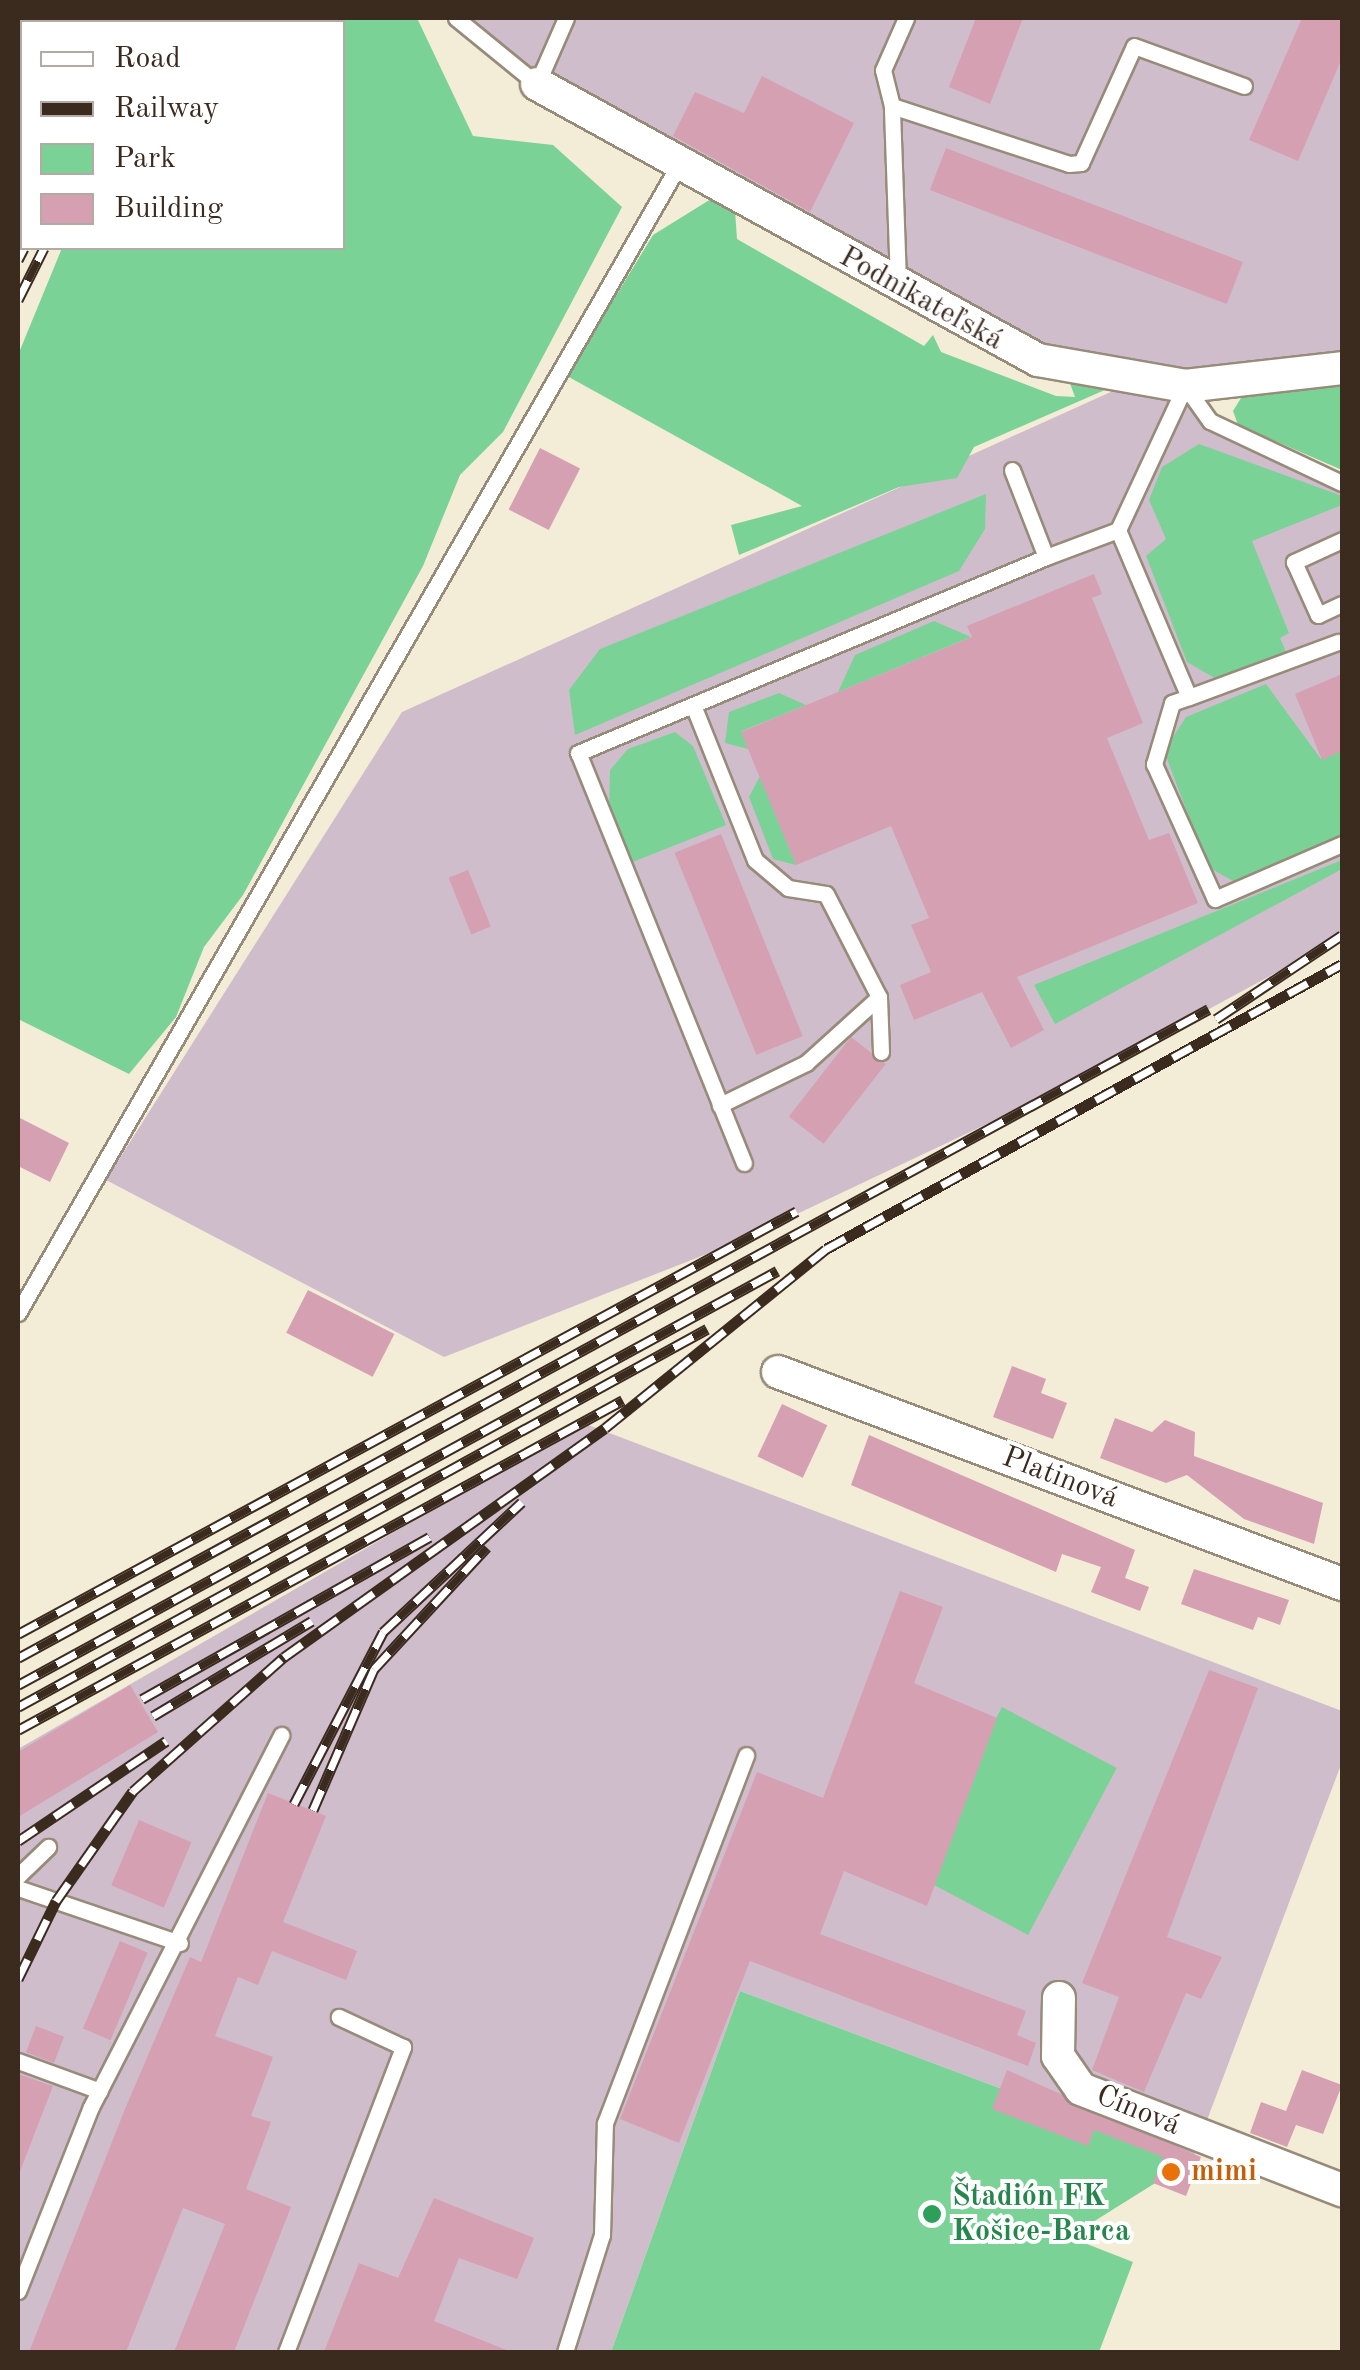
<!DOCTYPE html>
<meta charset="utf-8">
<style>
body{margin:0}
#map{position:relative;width:1360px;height:2370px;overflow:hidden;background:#f3ecd6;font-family:"Old Standard TT",serif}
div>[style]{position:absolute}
.industrial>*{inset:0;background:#d0bdcc}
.green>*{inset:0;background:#7bd296;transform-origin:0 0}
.building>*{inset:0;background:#d5a0b2;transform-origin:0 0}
.roads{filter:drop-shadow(2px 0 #978b7a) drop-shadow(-2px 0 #978b7a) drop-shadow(0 2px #978b7a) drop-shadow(0 -2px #978b7a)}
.lane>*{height:15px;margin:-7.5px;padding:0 7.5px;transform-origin:7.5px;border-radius:7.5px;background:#fff}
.street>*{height:32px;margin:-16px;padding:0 16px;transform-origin:16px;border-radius:16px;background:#fff}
.rail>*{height:11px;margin-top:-5.5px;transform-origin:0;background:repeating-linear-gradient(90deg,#fff 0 22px,#3b2a1e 0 44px);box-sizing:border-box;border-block:2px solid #3b2a1e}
.dots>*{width:28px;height:28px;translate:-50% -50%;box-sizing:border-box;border:5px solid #fff;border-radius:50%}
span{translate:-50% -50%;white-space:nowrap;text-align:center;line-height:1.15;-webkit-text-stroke:8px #fff;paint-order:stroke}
.street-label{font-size:30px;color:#3b2a1e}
.food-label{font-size:30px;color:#c56008;font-weight:700}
.left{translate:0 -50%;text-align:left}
.leisure-label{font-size:30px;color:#27864d;font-weight:700}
.frame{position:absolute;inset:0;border:20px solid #3b2a1e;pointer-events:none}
.legend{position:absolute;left:20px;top:20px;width:325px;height:230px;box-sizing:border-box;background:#fff;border:2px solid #b1aaa5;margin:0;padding:12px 18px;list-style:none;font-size:30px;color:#3b2a1e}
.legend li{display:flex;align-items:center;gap:20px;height:50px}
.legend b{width:50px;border:2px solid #b1aaa5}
</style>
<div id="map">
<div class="industrial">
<div style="clip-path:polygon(456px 18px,1342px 18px,1342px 368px,1186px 386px,1198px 409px,1342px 483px,1342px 937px,1063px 1088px,740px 1241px,444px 1357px,106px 1180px,402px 712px,1135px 381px,1081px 371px,585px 118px)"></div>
<div style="clip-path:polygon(583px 1423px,1342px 1711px,1342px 1762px,1192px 2160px,740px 1991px,611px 2352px,18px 2352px,18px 1749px)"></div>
</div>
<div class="green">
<div style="clip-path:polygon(202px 18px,417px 18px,473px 136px,553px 145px,622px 207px,503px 432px,460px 475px,423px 566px,243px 895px,204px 947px,176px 1017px,129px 1074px,18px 1019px,18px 355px,62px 248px,342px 248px,342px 22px)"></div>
<div style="left:22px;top:46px;width:172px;height:16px;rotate:90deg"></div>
<div style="clip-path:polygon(711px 199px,735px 211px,737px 239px,924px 346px,933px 335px,941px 352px,1056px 396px,1075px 397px,1068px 378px,1114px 386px,974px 447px,957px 478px,899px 487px,739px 555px,731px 525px,802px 506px,567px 376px,653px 235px)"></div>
<div style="clip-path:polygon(1342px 381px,1342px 470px,1238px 425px,1233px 411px,1246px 390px)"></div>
<div style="clip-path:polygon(1199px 444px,1342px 496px,1342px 505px,1252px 541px,1289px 633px,1280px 638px,1286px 652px,1218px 680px,1187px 662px,1146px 556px,1166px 539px,1149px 500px,1162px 467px)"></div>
<div style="clip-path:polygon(986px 494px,985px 529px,959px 571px,575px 735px,569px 690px,600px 649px)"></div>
<div style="clip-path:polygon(934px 621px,971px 637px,838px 692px,855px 655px)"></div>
<div style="clip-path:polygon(1266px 684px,1321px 759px,1342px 751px,1342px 835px,1233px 881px,1208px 867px,1164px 751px,1186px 717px)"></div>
<div style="clip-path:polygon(779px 693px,806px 705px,742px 731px,748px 749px,725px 743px,729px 712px)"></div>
<div style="clip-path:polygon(675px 732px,693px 746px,726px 825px,630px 863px,609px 814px,610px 770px,628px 749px)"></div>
<div style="clip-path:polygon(760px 776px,796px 865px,773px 859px,749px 797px)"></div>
<div style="clip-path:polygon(1342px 860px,1342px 869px,1055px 1024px,1034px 985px)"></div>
<div style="left:1002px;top:1707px;width:130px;height:189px;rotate:28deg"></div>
<div style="clip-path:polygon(740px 1991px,1192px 2160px,1069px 2237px,1133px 2262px,1099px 2352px,611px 2352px)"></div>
</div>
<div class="building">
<div style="clip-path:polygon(976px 18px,1023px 18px,990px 104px,949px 87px)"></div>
<div style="clip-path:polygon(1302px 18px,1342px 18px,1342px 58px,1298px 161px,1249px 140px)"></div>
<div style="clip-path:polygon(762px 76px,854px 123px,810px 212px,673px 136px,695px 92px,744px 113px)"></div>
<div style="left:946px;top:148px;width:318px;height:45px;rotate:21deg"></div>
<div style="left:540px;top:448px;width:45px;height:69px;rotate:27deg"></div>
<div style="clip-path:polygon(1094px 574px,1102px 594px,1092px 598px,1143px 723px,1107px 738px,1149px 840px,1169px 833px,1198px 903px,1017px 977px,1044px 1030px,1011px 1048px,982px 992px,914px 1020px,900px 985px,931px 972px,911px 925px,929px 918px,891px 826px,796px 865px,741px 732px,972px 637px,967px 626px)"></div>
<div style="clip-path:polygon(1342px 674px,1342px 751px,1322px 760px,1295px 694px)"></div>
<div style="left:721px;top:834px;width:218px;height:50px;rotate:68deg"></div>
<div style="left:468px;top:870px;width:61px;height:21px;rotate:68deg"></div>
<div style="left:851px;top:1037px;width:44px;height:101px;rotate:38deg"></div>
<div style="clip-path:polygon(18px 1117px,69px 1143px,50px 1182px,18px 1166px)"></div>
<div style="left:308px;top:1290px;width:97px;height:48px;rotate:27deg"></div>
<div style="clip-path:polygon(1012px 1366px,1046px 1379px,1041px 1393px,1067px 1403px,1053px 1439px,993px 1417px)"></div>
<div style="left:782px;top:1404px;width:50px;height:58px;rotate:25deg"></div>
<div style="clip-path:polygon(1115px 1418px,1152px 1432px,1165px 1420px,1195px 1432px,1194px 1456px,1323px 1503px,1314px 1544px,1244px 1519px,1187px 1475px,1166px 1483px,1100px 1458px)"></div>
<div style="clip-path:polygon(869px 1435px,1135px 1550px,1125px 1578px,1149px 1587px,1140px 1611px,1091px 1592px,1101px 1567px,1062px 1554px,1056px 1572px,851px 1485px)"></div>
<div style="clip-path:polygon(1194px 1569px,1289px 1600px,1280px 1625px,1258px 1617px,1253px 1630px,1181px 1604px)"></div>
<div style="clip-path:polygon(900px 1591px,943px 1607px,914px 1683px,997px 1718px,927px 1906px,844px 1871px,820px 1934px,1026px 2011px,1017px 2035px,1036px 2043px,1028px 2066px,750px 1961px,679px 2143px,620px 2119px,757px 1772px,823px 1798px)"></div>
<div style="clip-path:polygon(1209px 1670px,1258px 1688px,1167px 1937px,1222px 1957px,1201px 1999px,1186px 1993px,1144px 2092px,1092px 2070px,1119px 1997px,1082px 1983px)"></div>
<div style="clip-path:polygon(130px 1685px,158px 1732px,18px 1817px,18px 1752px)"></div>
<div style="clip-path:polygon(268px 1793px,326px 1816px,283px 1922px,357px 1951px,346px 1980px,272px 1951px,258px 1985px,238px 1977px,215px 2036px,273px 2057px,251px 2116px,271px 2122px,246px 2189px,291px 2207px,234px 2352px,174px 2352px,225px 2224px,183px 2208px,126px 2352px,29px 2352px,125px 2109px,190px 1957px,201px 1962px)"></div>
<div style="left:139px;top:1820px;width:57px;height:71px;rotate:23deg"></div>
<div style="left:120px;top:1941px;width:30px;height:95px;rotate:23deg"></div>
<div style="left:36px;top:2026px;width:30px;height:28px;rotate:21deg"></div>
<div style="clip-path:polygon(1007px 2070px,1201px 2157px,1186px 2196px,1153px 2183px,1163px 2157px,1094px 2130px,1088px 2146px,992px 2109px)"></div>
<div style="clip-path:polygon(1302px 2070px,1342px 2085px,1323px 2134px,1296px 2125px,1287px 2147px,1250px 2133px,1261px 2102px,1286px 2111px)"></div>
<div style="clip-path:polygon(18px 2074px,53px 2086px,19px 2174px,18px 2173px)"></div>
<div style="clip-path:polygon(434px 2198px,534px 2238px,517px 2279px,459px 2258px,434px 2321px,511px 2352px,324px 2352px,359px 2263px,398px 2278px)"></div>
</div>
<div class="roads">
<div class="lane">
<div style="left:456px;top:18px;width:104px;rotate:39.2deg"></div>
<div style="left:537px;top:84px;width:72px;rotate:-66.3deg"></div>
<div style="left:892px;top:106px;width:37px;rotate:-104deg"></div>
<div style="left:883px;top:70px;width:57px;rotate:-66.1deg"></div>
<div style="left:898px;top:282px;width:176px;rotate:-92deg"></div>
<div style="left:892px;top:106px;width:186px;rotate:18.1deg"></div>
<div style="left:1069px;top:164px;width:12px;rotate:-5deg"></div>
<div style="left:1081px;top:163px;width:128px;rotate:-65.6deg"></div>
<div style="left:1134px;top:46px;width:117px;rotate:20deg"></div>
<div style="left:1185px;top:386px;width:43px;rotate:54.5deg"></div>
<div style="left:1210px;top:421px;width:146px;rotate:25.2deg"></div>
<div style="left:1012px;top:470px;width:93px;rotate:68.7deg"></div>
<div style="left:1046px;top:557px;width:77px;rotate:-20.6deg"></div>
<div style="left:1118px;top:530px;width:181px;rotate:67deg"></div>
<div style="left:1189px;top:697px;width:18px;rotate:161deg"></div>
<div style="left:1172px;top:703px;width:64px;rotate:106.4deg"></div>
<div style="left:1154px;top:764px;width:148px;rotate:65.7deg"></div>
<div style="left:1215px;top:899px;width:138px;rotate:-23.4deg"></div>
<div style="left:1118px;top:530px;width:159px;rotate:-65deg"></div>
<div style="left:1342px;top:540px;width:53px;rotate:155.4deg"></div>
<div style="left:1294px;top:562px;width:58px;rotate:65.6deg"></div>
<div style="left:1318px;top:615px;width:26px;rotate:-25deg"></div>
<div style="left:1189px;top:697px;width:159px;rotate:-20.3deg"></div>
<div style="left:693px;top:705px;width:167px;rotate:68.2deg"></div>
<div style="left:755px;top:860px;width:43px;rotate:40.3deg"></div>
<div style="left:788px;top:888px;width:38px;rotate:9deg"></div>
<div style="left:826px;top:894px;width:116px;rotate:62.8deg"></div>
<div style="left:879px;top:997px;width:98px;rotate:137.9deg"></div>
<div style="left:806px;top:1063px;width:96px;rotate:154deg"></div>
<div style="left:879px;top:997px;width:55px;rotate:87.9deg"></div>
<div style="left:744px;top:1163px;width:442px;rotate:-112deg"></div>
<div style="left:578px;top:753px;width:507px;rotate:-22.72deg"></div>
<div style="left:18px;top:1313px;width:1321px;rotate:-60.08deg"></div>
<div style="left:18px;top:1876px;width:42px;rotate:-44deg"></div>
<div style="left:18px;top:1888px;width:171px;rotate:18.8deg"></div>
<div style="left:18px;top:2061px;width:87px;rotate:20.1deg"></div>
<div style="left:18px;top:2291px;width:198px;rotate:-68.4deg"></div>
<div style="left:91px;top:2107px;width:418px;rotate:-62.9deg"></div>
<div style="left:286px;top:2352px;width:327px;rotate:-69deg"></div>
<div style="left:403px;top:2047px;width:71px;rotate:-154.9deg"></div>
<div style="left:565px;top:2352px;width:123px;rotate:-72.5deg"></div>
<div style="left:602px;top:2235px;width:112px;rotate:-88.5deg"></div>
<div style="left:605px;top:2123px;width:394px;rotate:-69deg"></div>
</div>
<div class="street">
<div style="left:537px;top:84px;width:572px;rotate:28.85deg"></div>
<div style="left:1038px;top:360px;width:149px;rotate:10deg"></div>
<div style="left:1185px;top:386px;width:158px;rotate:-6.5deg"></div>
<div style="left:778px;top:1372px;width:603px;rotate:20.6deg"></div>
<div style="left:1059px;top:1998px;width:58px;rotate:91deg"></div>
<div style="left:1058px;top:2056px;width:40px;rotate:55.1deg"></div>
<div style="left:1081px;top:2089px;width:280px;rotate:21.2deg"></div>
</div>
</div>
<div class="rail">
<div style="left:155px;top:22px;width:5px;rotate:-53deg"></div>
<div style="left:177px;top:22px;width:5px;rotate:-53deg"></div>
<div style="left:18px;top:23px;width:5px;rotate:-79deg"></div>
<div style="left:18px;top:260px;width:13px;rotate:-63deg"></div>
<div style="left:18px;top:300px;width:58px;rotate:-63.4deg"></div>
<div style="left:1216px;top:1019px;width:151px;rotate:-33.7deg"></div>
<div style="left:18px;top:1634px;width:886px;rotate:-28.5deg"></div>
<div style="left:18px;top:1658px;width:1356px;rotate:-28.59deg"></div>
<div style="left:18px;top:1685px;width:865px;rotate:-28.61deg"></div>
<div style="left:142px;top:1699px;width:330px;rotate:-29.4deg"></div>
<div style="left:18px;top:1707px;width:786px;rotate:-28.75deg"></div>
<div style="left:153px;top:1716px;width:185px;rotate:-30.9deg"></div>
<div style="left:18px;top:1730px;width:689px;rotate:-28.61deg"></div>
<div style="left:294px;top:1804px;width:194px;rotate:-62.6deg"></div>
<div style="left:383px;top:1632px;width:190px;rotate:-43.1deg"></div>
<div style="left:313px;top:1810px;width:154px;rotate:-66.6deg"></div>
<div style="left:374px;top:1669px;width:166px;rotate:-47.2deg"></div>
<div style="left:18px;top:1841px;width:179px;rotate:-34deg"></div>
<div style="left:18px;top:1979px;width:87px;rotate:-64deg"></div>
<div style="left:56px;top:1901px;width:134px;rotate:-55deg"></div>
<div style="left:133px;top:1791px;width:202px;rotate:-41.6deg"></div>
<div style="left:284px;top:1657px;width:394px;rotate:-35.5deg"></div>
<div style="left:605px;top:1428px;width:284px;rotate:-39deg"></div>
<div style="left:826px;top:1249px;width:589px;rotate:-28.91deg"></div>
</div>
<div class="dots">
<div style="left:1171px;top:2172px;background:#e8710a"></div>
<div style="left:932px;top:2214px;background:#2e9e5b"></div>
</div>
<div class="street-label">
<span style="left:921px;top:299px;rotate:29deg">Podnikateľská</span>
<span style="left:1060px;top:1478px;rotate:21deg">Platinová</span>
<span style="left:1138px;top:2111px;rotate:22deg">Cínová</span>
</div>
<div class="food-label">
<span class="left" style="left:1191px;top:2172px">mimi</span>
</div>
<div class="leisure-label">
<span class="left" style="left:952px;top:2214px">Štadión FK<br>Košice-Barca</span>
</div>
<div class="frame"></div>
<ul class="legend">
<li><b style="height:12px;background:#fff"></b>Road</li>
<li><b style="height:12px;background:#3b2a1e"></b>Railway</li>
<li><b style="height:28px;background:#7bd296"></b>Park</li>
<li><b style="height:28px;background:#d5a0b2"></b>Building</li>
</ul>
</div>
